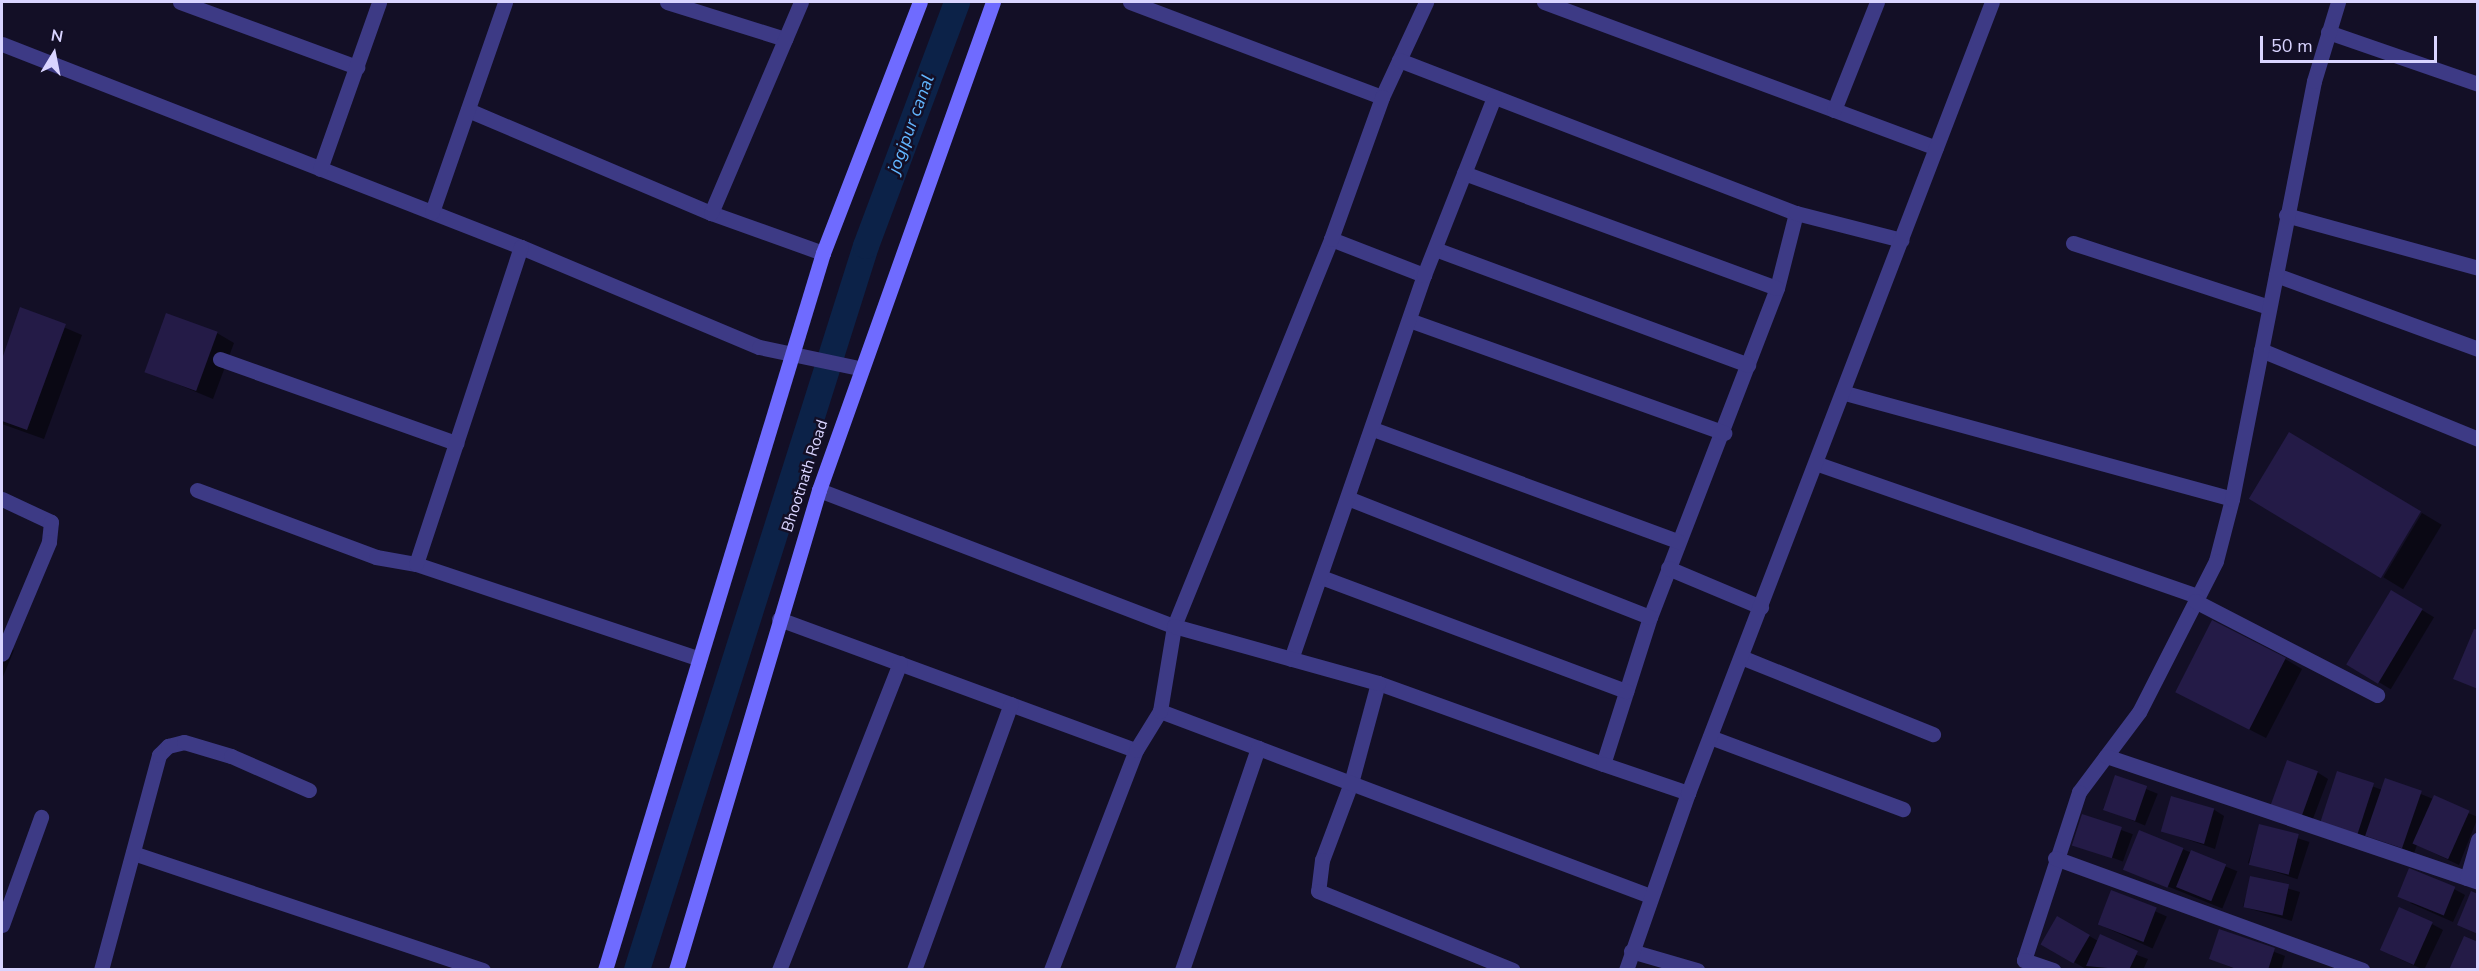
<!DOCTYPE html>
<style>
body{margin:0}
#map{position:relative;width:2479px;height:971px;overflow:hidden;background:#130f26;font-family:"Nunito Sans",sans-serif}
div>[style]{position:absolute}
.shadow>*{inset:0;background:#0007;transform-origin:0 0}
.canal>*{height:26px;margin:-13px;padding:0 13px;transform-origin:13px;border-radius:13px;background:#0c2248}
.building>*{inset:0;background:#241b47;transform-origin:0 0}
.street>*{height:15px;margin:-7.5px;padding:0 7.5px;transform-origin:7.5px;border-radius:7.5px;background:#3d3a85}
.secondary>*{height:15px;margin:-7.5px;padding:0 7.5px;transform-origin:7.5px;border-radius:7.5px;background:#6f6bff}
span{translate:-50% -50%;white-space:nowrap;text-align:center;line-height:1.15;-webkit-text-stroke:5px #130f26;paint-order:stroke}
.street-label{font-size:16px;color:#d9d4ff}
.water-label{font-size:18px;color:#62b6ff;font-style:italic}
.frame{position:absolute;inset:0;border:3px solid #d9d4ff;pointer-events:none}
.north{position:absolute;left:24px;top:24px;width:60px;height:60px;-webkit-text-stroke:4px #130f26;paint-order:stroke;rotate:10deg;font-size:16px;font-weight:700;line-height:24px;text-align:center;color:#d9d4ff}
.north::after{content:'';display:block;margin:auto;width:21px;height:27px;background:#d9d4ff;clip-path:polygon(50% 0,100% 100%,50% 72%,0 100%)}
.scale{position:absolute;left:2260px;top:36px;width:177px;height:27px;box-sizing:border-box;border:3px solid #d9d4ff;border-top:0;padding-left:8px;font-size:18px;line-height:21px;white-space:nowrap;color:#d9d4ff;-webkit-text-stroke:4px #130f26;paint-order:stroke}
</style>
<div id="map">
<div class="shadow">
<div style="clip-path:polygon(21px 309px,82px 335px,44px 439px,2px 424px,2px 363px)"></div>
<div style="clip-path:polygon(217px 333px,234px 343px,213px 399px,146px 371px)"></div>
<div style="left:2422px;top:513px;width:23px;height:75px;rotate:31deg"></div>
<div style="left:2392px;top:592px;width:49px;height:84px;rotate:31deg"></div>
<div style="clip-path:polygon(2px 643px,14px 650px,2px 679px)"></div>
<div style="clip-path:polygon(2285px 659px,2302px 669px,2266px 738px,2194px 701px)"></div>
<div style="clip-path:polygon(2317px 772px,2328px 779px,2311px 824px,2282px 813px)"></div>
<div style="clip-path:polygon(2338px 773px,2382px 790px,2386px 780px,2478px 817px,2459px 865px,2417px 845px,2414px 853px,2369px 836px,2367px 843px,2331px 830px)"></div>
<div style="left:2116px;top:777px;width:45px;height:34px;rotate:22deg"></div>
<div style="clip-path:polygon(2213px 809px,2224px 816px,2215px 849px,2163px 831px)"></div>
<div style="left:2083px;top:816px;width:53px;height:29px;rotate:20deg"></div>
<div style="left:2260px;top:826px;width:52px;height:39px;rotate:18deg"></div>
<div style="left:2140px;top:832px;width:105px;height:40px;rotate:22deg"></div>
<div style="left:2251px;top:878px;width:51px;height:30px;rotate:16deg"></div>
<div style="clip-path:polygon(2454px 889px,2465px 895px,2453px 922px,2410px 903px)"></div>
<div style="left:2112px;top:892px;width:60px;height:35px;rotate:24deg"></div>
<div style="clip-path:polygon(2058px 918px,2098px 941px,2148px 959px,2143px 970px,2086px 969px,2043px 944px)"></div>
<div style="clip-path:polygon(2432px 924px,2443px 930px,2424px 970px,2391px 955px)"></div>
<div style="clip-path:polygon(2220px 931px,2285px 956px,2281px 970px,2236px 970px,2211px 958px)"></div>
</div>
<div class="canal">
<div style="left:637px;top:970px;width:759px;rotate:-72.45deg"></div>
<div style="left:866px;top:246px;width:260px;rotate:-69.5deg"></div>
</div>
<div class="building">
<div style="clip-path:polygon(20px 307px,66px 324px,27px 430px,2px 421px,2px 359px)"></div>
<div style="left:166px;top:313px;width:55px;height:63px;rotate:20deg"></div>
<div style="left:2289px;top:432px;width:154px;height:78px;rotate:31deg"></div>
<div style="left:2391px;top:590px;width:37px;height:87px;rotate:31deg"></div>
<div style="left:2212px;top:620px;width:83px;height:81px;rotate:27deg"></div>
<div style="clip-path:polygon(2474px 629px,2478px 630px,2478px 689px,2453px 679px)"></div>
<div style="left:2287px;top:760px;width:33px;height:51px;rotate:20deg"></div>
<div style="left:2337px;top:771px;width:39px;height:57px;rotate:18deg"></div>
<div style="left:2115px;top:775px;width:34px;height:37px;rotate:19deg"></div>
<div style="left:2385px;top:778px;width:39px;height:61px;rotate:19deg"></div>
<div style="left:2434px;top:795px;width:39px;height:53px;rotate:24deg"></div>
<div style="left:2171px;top:796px;width:45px;height:37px;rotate:16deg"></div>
<div style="left:2082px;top:814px;width:42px;height:33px;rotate:18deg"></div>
<div style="left:2259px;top:824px;width:41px;height:42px;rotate:14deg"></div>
<div style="left:2139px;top:830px;width:48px;height:43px;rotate:22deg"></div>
<div style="left:2191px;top:850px;width:38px;height:40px;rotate:22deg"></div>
<div style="left:2409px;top:868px;width:50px;height:31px;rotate:22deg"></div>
<div style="left:2250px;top:876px;width:40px;height:32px;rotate:12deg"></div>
<div style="left:2111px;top:890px;width:49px;height:37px;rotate:21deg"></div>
<div style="clip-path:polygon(2471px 891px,2478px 894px,2478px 934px,2457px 925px)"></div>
<div style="left:2399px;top:907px;width:37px;height:47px;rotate:24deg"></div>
<div style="left:2057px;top:916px;width:38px;height:33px;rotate:30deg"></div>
<div style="clip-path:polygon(2219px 929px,2275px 948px,2268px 970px,2239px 970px,2209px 959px)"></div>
<div style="clip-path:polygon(2100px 934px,2138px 951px,2129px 970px,2086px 966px)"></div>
<div style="clip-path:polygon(2464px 936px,2478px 942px,2478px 970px,2449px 970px)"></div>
</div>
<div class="street">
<div style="left:180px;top:2px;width:189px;rotate:20.2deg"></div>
<div style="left:667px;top:2px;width:124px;rotate:17.4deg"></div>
<div style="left:1130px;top:2px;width:269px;rotate:20.7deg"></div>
<div style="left:1382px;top:97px;width:105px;rotate:-65.1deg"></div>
<div style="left:1544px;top:2px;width:418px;rotate:20.4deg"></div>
<div style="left:2328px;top:32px;width:159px;rotate:19.1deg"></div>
<div style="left:2px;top:44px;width:557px;rotate:21.36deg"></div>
<div style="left:521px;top:247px;width:258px;rotate:22.8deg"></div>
<div style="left:759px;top:347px;width:102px;rotate:11.9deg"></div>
<div style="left:1399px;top:60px;width:425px;rotate:21.1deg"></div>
<div style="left:1796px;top:213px;width:77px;rotate:104.2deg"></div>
<div style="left:1777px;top:288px;width:353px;rotate:111.1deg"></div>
<div style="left:1650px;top:617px;width:154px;rotate:107.7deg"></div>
<div style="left:1603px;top:764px;width:239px;rotate:-160.2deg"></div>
<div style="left:1378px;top:683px;width:104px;rotate:105.1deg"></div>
<div style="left:1351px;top:783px;width:82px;rotate:110.6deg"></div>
<div style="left:1322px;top:860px;width:31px;rotate:97deg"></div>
<div style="left:1318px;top:891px;width:210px;rotate:22.1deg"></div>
<div style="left:468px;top:110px;width:264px;rotate:23deg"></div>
<div style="left:711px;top:213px;width:119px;rotate:19.7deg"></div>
<div style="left:1834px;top:110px;width:116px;rotate:-68.3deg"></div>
<div style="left:320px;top:169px;width:177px;rotate:-70.5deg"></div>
<div style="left:1464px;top:173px;width:333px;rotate:20.2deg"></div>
<div style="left:432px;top:212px;width:222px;rotate:-70.8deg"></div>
<div style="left:711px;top:213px;width:229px;rotate:-66.9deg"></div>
<div style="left:1796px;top:213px;width:109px;rotate:14.3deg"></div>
<div style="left:2286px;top:215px;width:199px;rotate:15.4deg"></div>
<div style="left:1331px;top:239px;width:100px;rotate:21.2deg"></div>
<div style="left:2073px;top:243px;width:206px;rotate:18.1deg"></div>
<div style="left:1435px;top:249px;width:334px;rotate:20.3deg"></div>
<div style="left:2276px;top:275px;width:215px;rotate:20.1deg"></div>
<div style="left:1409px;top:320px;width:335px;rotate:19.7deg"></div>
<div style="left:2261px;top:350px;width:235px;rotate:22.3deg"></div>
<div style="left:220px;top:359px;width:251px;rotate:19.6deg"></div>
<div style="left:1845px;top:393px;width:401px;rotate:15.3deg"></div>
<div style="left:2232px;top:499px;width:64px;rotate:104.5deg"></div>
<div style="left:2216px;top:561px;width:169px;rotate:117deg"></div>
<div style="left:2139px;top:712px;width:100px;rotate:126.9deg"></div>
<div style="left:2079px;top:792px;width:177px;rotate:108.1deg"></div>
<div style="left:2024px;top:960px;width:31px;rotate:19deg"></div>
<div style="left:1373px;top:429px;width:325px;rotate:20.2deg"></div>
<div style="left:1818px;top:464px;width:402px;rotate:19.2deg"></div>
<div style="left:197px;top:490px;width:191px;rotate:20.5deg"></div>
<div style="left:376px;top:557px;width:41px;rotate:9.9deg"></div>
<div style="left:416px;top:564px;width:296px;rotate:18.5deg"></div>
<div style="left:819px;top:490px;width:380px;rotate:21deg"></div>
<div style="left:1174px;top:626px;width:418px;rotate:-67.9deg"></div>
<div style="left:1331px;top:239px;width:151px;rotate:-70.2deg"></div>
<div style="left:2px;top:499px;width:54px;rotate:25.1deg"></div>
<div style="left:51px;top:522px;width:20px;rotate:96deg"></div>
<div style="left:49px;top:542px;width:121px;rotate:112.8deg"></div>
<div style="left:1350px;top:499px;width:322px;rotate:21.5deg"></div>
<div style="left:2232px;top:499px;width:426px;rotate:-78.9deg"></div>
<div style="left:2314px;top:81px;width:83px;rotate:-73.1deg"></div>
<div style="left:416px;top:564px;width:334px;rotate:-71.7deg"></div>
<div style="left:1668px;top:568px;width:101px;rotate:22.8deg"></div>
<div style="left:1321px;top:577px;width:326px;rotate:20.5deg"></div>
<div style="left:2195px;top:601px;width:205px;rotate:27.3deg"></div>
<div style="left:779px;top:619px;width:380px;rotate:20.2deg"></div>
<div style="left:1741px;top:657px;width:207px;rotate:21.9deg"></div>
<div style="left:1291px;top:659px;width:406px;rotate:-70.9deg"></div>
<div style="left:1424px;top:275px;width:191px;rotate:-68.5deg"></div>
<div style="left:1160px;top:711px;width:524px;rotate:20.68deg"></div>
<div style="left:1710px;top:737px;width:206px;rotate:20.5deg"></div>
<div style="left:2106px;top:756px;width:393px;rotate:18.7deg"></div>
<div style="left:1603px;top:764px;width:90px;rotate:18.8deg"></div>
<div style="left:133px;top:853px;width:369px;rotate:18.5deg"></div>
<div style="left:2055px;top:858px;width:327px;rotate:20deg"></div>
<div style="left:2467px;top:878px;width:40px;rotate:-74deg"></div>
<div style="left:2px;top:925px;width:115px;rotate:-70.1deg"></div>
<div style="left:1631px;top:951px;width:69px;rotate:16.1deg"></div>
<div style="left:101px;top:970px;width:223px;rotate:-74.9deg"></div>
<div style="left:159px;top:755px;width:13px;rotate:-45deg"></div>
<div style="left:168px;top:746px;width:16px;rotate:-14deg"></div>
<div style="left:184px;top:742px;width:49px;rotate:16.6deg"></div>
<div style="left:231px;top:756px;width:85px;rotate:23.6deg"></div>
<div style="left:779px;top:970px;width:330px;rotate:-68.5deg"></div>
<div style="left:914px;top:970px;width:283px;rotate:-70deg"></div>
<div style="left:1051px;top:970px;width:236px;rotate:-68.9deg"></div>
<div style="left:1136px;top:750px;width:46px;rotate:-58.4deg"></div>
<div style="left:1160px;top:711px;width:86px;rotate:-80.6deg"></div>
<div style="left:1174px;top:626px;width:212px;rotate:15.6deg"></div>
<div style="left:1182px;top:970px;width:235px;rotate:-71.1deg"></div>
<div style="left:1626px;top:970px;width:188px;rotate:-70.7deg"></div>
<div style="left:1688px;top:793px;width:847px;rotate:-68.98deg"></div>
</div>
<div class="secondary">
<div style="left:605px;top:970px;width:749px;rotate:-73.09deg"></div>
<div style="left:823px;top:253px;width:269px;rotate:-68.9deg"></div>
<div style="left:676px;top:970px;width:501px;rotate:-73.41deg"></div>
<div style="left:819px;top:490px;width:518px;rotate:-70.38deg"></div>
</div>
<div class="street-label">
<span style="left:805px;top:476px;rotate:-72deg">Bhootnath Road</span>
</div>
<div class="water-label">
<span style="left:911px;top:124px;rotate:-70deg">jogipur canal</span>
</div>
<div class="frame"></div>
<div class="north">N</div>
<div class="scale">50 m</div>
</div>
